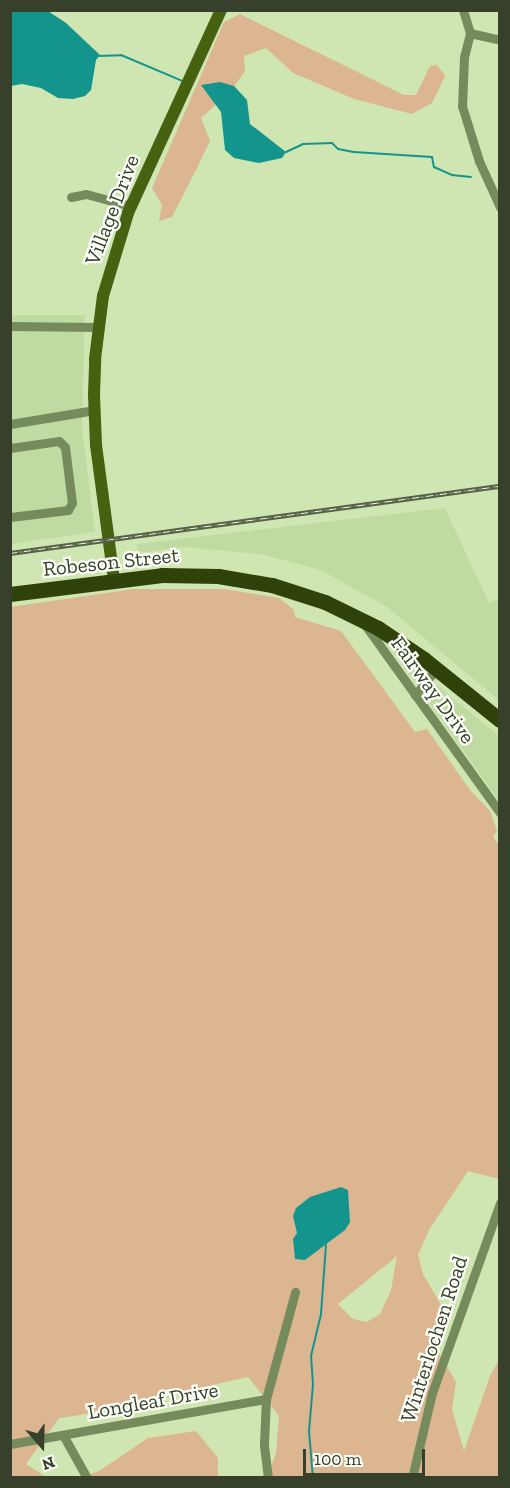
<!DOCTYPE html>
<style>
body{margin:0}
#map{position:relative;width:510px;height:1488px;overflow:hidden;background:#cfe6b2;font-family:"Zilla Slab",serif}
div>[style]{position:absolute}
.built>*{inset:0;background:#c0dba1}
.green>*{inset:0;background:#dbb690}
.water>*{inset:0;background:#13958d}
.stream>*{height:2px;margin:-1px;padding:0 1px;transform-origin:1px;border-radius:1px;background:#13958d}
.minor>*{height:9px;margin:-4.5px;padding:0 4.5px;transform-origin:4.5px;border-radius:4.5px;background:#768b5b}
.secondary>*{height:12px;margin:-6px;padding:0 6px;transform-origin:6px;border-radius:6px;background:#466211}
.primary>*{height:15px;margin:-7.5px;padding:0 7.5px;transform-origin:7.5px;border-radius:7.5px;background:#2e420a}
.rail>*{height:4.5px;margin-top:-2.25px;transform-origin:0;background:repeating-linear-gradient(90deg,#fcfff9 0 7px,#566247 0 14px);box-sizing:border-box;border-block:2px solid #566247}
span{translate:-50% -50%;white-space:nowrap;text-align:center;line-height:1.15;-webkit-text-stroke:4.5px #fcfff9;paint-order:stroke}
.street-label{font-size:21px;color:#37402b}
.frame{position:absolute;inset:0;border:12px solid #37402b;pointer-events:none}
.north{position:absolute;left:12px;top:1416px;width:60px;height:60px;-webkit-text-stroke:4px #fcfff9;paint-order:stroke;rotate:160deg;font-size:16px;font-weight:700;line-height:24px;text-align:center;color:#37402b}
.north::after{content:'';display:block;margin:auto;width:21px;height:27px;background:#37402b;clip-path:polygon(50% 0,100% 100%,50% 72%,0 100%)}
.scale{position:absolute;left:303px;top:1449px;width:122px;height:27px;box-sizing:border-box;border:3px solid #37402b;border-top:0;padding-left:8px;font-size:18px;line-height:21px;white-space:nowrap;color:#37402b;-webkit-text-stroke:4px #fcfff9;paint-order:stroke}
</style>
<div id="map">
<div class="built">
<div style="clip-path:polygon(10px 315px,85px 315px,82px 427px,95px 532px,11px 544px)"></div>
<div style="clip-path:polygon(445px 508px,489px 603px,499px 599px,499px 700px,387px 607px,321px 570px,260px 554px,185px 547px,138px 553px,137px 544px)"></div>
<div style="clip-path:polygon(390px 647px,499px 736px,499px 801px)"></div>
</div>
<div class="green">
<div style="clip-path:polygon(240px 14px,404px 95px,416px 95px,430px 66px,437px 65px,445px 76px,432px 103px,412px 114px,354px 99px,293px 73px,266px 48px,244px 56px,245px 71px,231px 91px,201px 118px,210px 141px,197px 168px,172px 217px,159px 221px,162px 205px,152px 188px,224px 22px)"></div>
<div style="clip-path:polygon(evenodd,134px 589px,225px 589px,279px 598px,294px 610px,295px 617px,341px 631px,415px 732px,427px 729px,470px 790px,490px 811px,497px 831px,493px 837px,500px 846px,499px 1179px,468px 1171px,429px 1230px,418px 1255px,423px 1274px,448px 1317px,436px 1348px,456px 1382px,452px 1409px,464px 1451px,490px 1376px,499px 1360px,499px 1477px,267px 1477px,276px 1453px,279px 1416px,248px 1377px,80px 1415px,59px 1418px,26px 1464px,46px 1477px,11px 1477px,10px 607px,134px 589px,397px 1256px,391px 1290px,380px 1314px,367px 1322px,353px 1319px,338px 1304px,397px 1256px)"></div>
<div style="clip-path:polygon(196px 1431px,218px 1458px,218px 1476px,216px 1477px,80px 1478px,99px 1471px,148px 1438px)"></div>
</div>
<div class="water">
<div style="clip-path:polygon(11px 10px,48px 11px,66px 23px,100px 55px,96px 60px,91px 90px,85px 96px,73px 99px,58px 98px,41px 88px,22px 84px,11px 86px)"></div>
<div style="clip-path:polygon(220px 82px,234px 86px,247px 100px,250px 124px,286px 152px,282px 158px,259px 163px,234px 158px,225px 150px,221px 112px,201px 85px)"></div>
<div style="clip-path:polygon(341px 1187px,348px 1190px,350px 1222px,345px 1230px,305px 1260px,295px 1259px,293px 1239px,297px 1233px,293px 1216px,296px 1208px,310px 1197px)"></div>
</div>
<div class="stream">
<div style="left:97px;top:56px;width:24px;rotate:-2deg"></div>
<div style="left:121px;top:55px;width:69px;rotate:22.9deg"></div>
<div style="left:286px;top:152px;width:19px;rotate:-25deg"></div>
<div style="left:303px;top:144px;width:29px;rotate:-2deg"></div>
<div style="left:332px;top:143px;width:8px;rotate:45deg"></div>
<div style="left:338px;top:149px;width:16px;rotate:11deg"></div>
<div style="left:354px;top:152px;width:78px;rotate:3.7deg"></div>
<div style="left:432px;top:157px;width:10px;rotate:79deg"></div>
<div style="left:434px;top:167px;width:20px;rotate:24deg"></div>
<div style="left:452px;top:175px;width:19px;rotate:6deg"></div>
<div style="left:313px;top:1478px;width:47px;rotate:-94.9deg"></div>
<div style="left:309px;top:1431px;width:47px;rotate:-85.1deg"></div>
<div style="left:313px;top:1384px;width:28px;rotate:-94deg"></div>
<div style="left:311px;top:1356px;width:43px;rotate:-76.6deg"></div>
<div style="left:321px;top:1314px;width:69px;rotate:-85.9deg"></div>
</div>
<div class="minor">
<div style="left:463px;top:10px;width:24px;rotate:73deg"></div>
<div style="left:470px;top:33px;width:25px;rotate:104deg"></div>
<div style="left:464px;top:57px;width:49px;rotate:92.3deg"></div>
<div style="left:462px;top:106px;width:58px;rotate:72.8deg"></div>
<div style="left:479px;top:161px;width:51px;rotate:65.5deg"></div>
<div style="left:470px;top:33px;width:31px;rotate:13deg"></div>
<div style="left:71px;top:197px;width:15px;rotate:-11deg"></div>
<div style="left:86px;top:194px;width:47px;rotate:14.9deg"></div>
<div style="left:10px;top:326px;width:87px;rotate:0.7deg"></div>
<div style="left:10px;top:424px;width:86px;rotate:-9.4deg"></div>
<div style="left:10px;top:448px;width:49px;rotate:-8.1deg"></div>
<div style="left:59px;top:441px;width:8px;rotate:45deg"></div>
<div style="left:65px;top:447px;width:56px;rotate:82.9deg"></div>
<div style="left:72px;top:503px;width:8px;rotate:120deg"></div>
<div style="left:68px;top:510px;width:58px;rotate:173.1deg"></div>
<div style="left:363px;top:622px;width:235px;rotate:54.3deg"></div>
<div style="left:415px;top:695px;width:33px;rotate:-51deg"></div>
<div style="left:63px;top:1435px;width:49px;rotate:60.8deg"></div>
<div style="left:10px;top:1444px;width:260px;rotate:-10deg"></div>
<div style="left:268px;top:1478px;width:34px;rotate:-97deg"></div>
<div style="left:264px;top:1444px;width:45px;rotate:-87.5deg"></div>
<div style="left:266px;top:1399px;width:111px;rotate:-74.8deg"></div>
<div style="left:412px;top:1478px;width:87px;rotate:-76.8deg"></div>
<div style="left:432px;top:1393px;width:202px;rotate:-70.3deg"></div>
</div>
<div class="secondary">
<div style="left:114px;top:580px;width:136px;rotate:-97.6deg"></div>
<div style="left:96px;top:445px;width:50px;rotate:-92.3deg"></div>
<div style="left:94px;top:395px;width:36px;rotate:-88deg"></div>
<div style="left:95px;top:359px;width:64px;rotate:-82.8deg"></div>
<div style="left:103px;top:296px;width:87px;rotate:-73.2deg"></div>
<div style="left:128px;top:213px;width:223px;rotate:-65.4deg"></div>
</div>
<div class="primary">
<div style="left:10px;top:594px;width:153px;rotate:-7.1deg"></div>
<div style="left:162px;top:575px;width:56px;rotate:1deg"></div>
<div style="left:218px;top:576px;width:55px;rotate:9.5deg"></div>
<div style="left:272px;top:585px;width:56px;rotate:17.8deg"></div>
<div style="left:325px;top:602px;width:59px;rotate:26.1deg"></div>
<div style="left:378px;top:628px;width:55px;rotate:34deg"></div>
<div style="left:424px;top:659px;width:97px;rotate:38.8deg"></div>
</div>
<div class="rail">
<div style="left:10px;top:553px;width:495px;rotate:-7.8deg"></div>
</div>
<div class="street-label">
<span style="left:112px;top:210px;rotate:-69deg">Village Drive</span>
<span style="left:111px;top:562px;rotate:-6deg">Robeson Street</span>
<span style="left:433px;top:690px;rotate:54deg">Fairway Drive</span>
<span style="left:434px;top:1339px;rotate:-72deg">Winterlochen Road</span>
<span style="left:153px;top:1401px;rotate:-10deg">Longleaf Drive</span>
</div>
<div class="frame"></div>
<div class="north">N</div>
<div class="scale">100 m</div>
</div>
